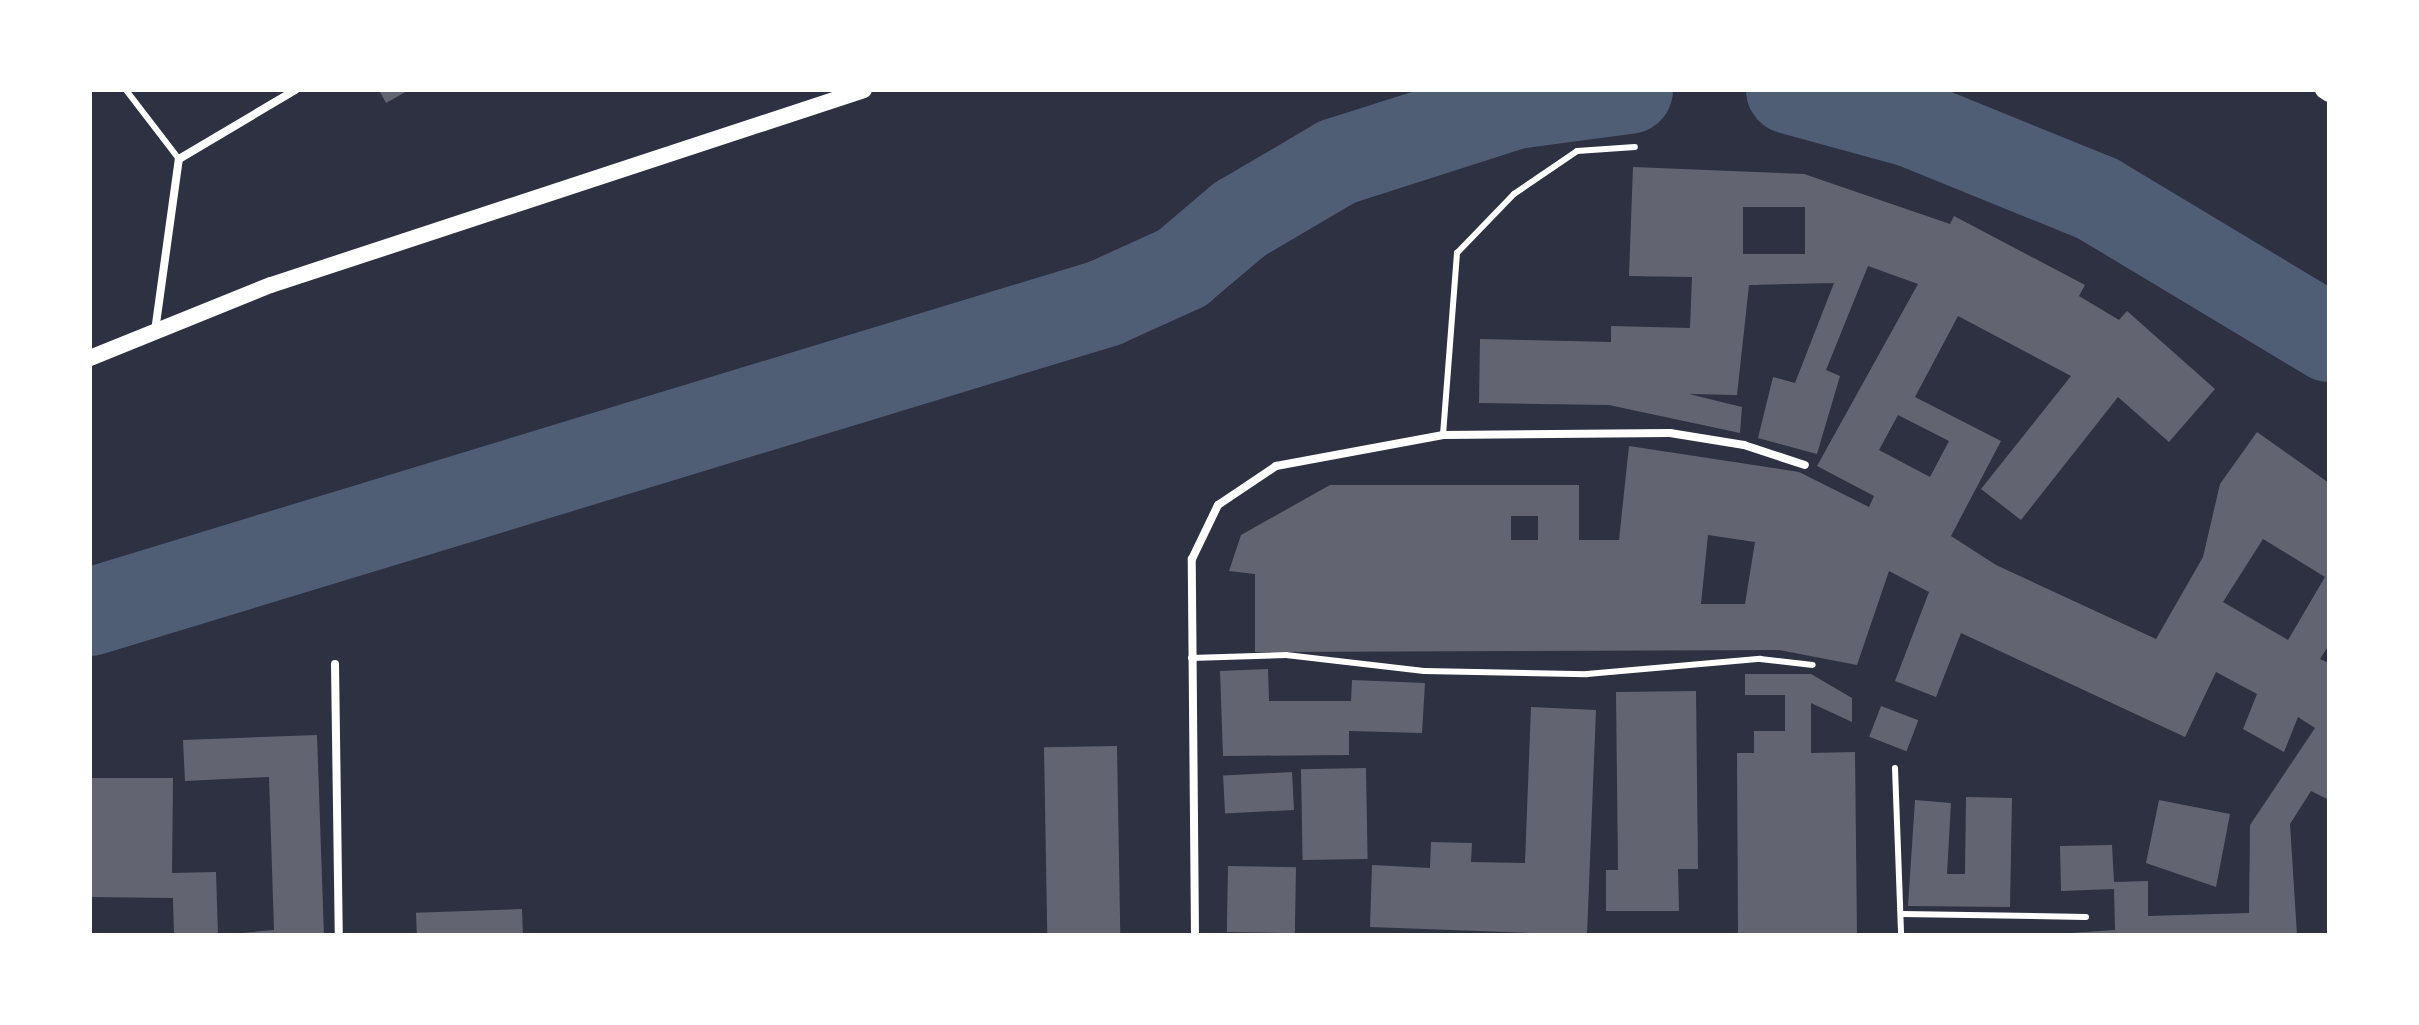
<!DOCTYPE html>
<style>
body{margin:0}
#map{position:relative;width:2419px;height:1025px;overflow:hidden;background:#2d3142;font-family:Commissioner,sans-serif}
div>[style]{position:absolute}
.river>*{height:88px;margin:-44px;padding:0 44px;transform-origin:44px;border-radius:44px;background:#4f5d75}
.building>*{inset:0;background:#626471;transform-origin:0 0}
.service>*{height:6px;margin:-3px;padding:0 3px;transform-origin:3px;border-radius:3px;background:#fff}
.minor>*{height:8px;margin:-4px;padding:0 4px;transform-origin:4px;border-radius:4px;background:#fff}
.secondary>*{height:16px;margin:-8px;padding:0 8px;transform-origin:8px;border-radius:8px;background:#fff}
span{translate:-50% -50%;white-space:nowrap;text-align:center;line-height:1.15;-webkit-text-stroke:6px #fff;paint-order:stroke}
.frame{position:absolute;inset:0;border:92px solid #fff;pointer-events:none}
</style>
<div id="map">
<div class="river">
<div style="left:1790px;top:90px;width:125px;rotate:15.3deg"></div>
<div style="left:1911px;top:123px;width:202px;rotate:22.1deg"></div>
<div style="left:2098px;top:199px;width:270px;rotate:31deg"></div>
<div style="left:90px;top:612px;width:1061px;rotate:-16.93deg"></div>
<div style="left:1105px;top:303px;width:85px;rotate:-24.4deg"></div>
<div style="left:1182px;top:268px;width:76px;rotate:-40.2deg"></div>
<div style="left:1240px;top:219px;width:113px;rotate:-30.4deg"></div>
<div style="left:1337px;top:162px;width:188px;rotate:-17.7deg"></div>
<div style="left:1516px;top:105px;width:114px;rotate:-7.6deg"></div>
</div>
<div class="building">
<div style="clip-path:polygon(379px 90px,409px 90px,386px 103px)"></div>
<div style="clip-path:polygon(evenodd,1633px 167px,1804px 174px,1950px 224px,1954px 216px,2085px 285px,2079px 296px,2119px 320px,2127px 311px,2215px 389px,2169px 442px,2118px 397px,2021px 520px,1981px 489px,2071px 376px,1958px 316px,1915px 397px,2001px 441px,1951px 536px,1996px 565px,2156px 639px,2203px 557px,2220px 484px,2257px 432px,2329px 483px,2329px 645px,2320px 659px,2329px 663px,2329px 800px,2311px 791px,2290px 824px,2297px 935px,2042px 935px,2115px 930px,2114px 889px,2061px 891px,2060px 846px,2112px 845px,2114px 882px,2148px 881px,2148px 916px,2249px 913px,2250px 825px,2315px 728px,2298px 717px,2284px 752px,2243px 729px,2257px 694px,2216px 672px,2185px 737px,1961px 633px,1936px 697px,1895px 681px,1929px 592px,1889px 571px,1857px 665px,1779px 650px,1255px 652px,1255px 574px,1229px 571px,1241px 535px,1330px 485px,1579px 485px,1579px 540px,1619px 540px,1629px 446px,1799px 472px,1869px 507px,1874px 496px,1817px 466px,1918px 284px,1868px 266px,1826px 370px,1840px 376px,1817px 454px,1758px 438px,1773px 377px,1795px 383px,1834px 283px,1749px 285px,1737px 395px,1689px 394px,1742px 407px,1740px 433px,1609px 405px,1479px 403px,1480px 339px,1611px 342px,1611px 326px,1690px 328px,1692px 277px,1629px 276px,1633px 167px,1743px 207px,1805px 207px,1805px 254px,1743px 254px,1743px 207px,1633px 167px,1898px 415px,1949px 441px,1930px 477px,1879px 450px,1898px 415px,1633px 167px,1511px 516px,1538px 516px,1538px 540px,1511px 540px,1511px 516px,1633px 167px,1708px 535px,1755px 542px,1745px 604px,1701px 604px,1708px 535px,1633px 167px,2263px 539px,2325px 577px,2288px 640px,2223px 602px,2263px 539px)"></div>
<div style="clip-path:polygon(1268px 669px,1269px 701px,1351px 701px,1352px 680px,1425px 683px,1422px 733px,1349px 731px,1349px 755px,1223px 756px,1220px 671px)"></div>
<div style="clip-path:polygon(1745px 674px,1811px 674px,1852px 698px,1852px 722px,1811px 703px,1811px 753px,1855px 752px,1857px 935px,1738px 935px,1737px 753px,1754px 753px,1754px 731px,1785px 731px,1785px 695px,1745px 695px)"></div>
<div style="clip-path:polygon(1696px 691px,1698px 869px,1678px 869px,1679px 911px,1606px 911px,1606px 870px,1618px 870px,1616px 692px)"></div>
<div style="left:1881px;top:706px;width:40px;height:33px;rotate:21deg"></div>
<div style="clip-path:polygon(1531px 707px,1596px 710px,1587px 935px,1370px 927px,1372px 865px,1430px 868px,1431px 842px,1472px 843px,1471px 862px,1525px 863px)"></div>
<div style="clip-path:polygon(317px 735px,324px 935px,220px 935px,274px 930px,269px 777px,185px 781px,183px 740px)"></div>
<div style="left:1117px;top:746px;width:189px;height:73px;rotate:89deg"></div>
<div style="left:1366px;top:768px;width:91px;height:65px;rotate:89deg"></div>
<div style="left:1292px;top:772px;width:38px;height:69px;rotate:87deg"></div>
<div style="clip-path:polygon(90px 778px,173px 778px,172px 873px,216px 872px,218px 935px,174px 935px,173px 898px,90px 897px)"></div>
<div style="clip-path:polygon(1966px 797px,2012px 798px,2010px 907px,1908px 906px,1915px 800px,1951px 803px,1947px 874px,1965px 874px)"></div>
<div style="clip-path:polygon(2159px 800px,2230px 814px,2216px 887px,2146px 863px)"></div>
<div style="left:1228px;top:866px;width:68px;height:66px;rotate:1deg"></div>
<div style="left:522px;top:909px;width:26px;height:106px;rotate:88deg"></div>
</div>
<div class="service">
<div style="left:126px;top:90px;width:87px;rotate:52.5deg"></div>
<div style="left:1443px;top:435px;width:183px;rotate:-85.6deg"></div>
<div style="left:1457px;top:253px;width:82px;rotate:-46deg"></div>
<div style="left:1514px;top:194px;width:76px;rotate:-34.3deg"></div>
<div style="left:1577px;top:151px;width:58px;rotate:-3.9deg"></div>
<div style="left:1191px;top:658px;width:95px;rotate:-1.8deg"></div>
<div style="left:1286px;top:655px;width:139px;rotate:6.6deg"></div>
<div style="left:1424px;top:671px;width:163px;rotate:1.1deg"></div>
<div style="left:1587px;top:674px;width:174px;rotate:-5deg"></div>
<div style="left:1760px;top:659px;width:53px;rotate:6.5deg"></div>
<div style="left:1895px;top:768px;width:167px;rotate:87.9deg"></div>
<div style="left:1902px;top:914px;width:184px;rotate:0.9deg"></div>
</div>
<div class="minor">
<div style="left:155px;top:331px;width:174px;rotate:-82.1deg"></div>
<div style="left:179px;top:159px;width:135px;rotate:-30.7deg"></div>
<div style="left:335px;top:664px;width:271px;rotate:89.2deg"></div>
<div style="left:1195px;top:935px;width:376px;rotate:-90.5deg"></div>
<div style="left:1192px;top:559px;width:60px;rotate:-64.3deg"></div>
<div style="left:1218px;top:505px;width:70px;rotate:-33.9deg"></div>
<div style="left:1276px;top:466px;width:170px;rotate:-10.5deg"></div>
<div style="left:1443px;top:435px;width:227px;rotate:-0.5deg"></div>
<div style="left:1670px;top:433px;width:75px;rotate:9.2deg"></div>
<div style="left:1744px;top:445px;width:64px;rotate:18.2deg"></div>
</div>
<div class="secondary">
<div style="left:2323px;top:90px;width:7px;rotate:34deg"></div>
<div style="left:90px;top:358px;width:195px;rotate:-22deg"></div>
<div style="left:271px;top:285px;width:624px;rotate:-18.2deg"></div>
</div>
<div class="frame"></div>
</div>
